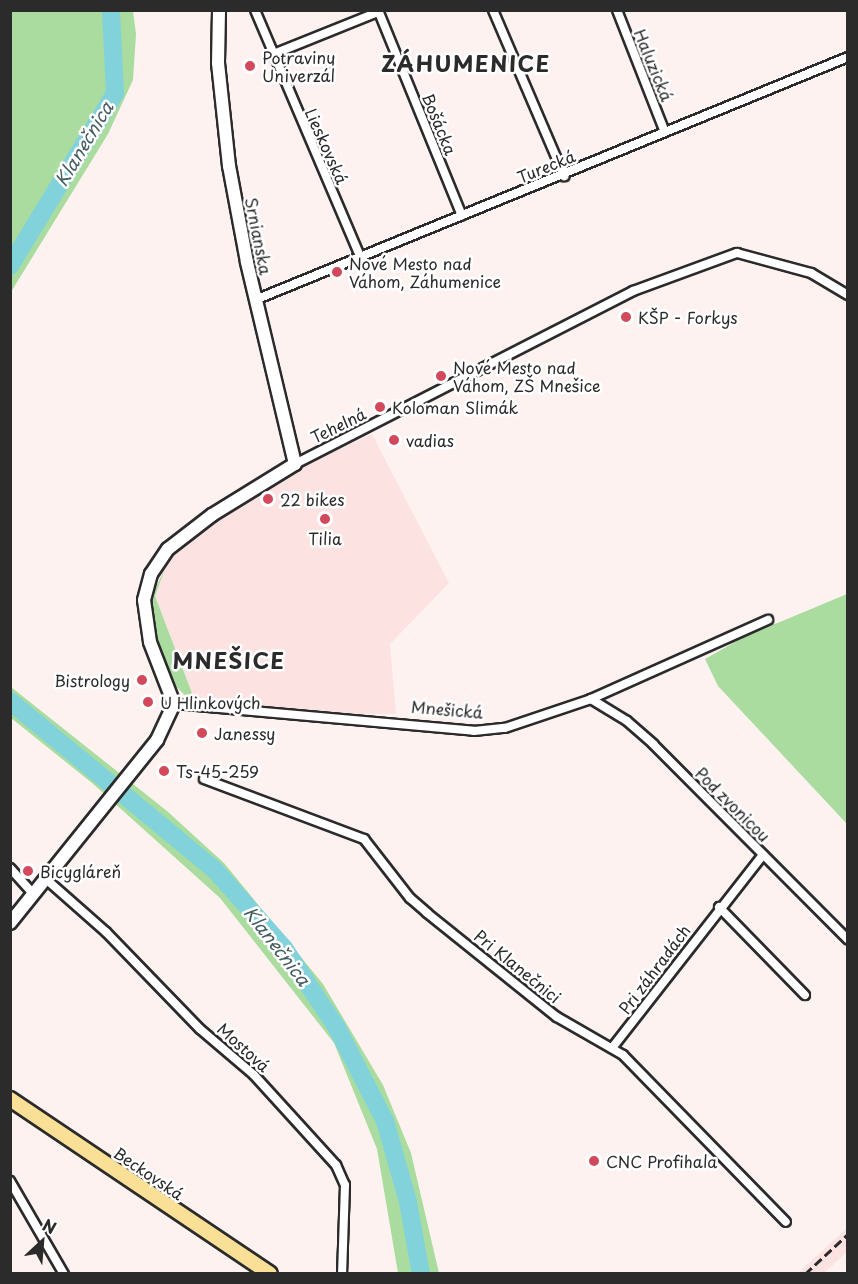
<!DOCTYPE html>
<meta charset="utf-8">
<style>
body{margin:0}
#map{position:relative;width:858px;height:1284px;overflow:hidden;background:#fef2f1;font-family:"Playpen Sans",sans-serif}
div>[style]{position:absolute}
.built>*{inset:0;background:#fce2e0}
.green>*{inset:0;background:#a9dc9e}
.river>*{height:18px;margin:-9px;padding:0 9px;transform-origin:9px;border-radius:9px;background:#81d2db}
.roads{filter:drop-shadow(2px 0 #2b2b2b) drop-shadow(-2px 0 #2b2b2b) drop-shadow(0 2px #2b2b2b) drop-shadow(0 -2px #2b2b2b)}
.street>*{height:8px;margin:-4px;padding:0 4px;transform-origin:4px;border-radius:4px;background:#fff}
.secondary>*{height:12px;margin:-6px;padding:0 6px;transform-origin:6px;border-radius:6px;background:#fff}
.primary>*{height:14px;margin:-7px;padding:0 7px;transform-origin:7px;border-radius:7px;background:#fadf96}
.rail>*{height:3px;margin-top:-1.5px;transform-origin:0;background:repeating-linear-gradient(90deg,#2b2b2b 0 9px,transparent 0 13.5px)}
.dots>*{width:16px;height:16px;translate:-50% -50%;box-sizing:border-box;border:3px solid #fff;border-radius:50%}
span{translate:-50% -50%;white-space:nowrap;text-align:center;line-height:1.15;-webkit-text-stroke:5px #fff;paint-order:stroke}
.poi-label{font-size:16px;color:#2b2b2b}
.left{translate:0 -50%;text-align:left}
.right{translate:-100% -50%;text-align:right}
.street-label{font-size:16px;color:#2b2b2b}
.water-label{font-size:18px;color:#455d60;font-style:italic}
.district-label{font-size:22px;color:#2b2b2b;font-weight:700;letter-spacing:1.5px}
.frame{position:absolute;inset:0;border:12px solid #2b2b2b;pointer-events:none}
.north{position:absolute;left:12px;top:1212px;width:60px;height:60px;-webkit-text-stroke:4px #fff;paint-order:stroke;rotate:26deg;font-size:16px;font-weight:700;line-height:24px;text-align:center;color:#2b2b2b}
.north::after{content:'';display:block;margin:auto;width:21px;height:27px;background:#2b2b2b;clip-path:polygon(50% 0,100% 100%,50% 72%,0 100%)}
</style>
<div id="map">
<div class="built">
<div style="clip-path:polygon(372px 434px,449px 583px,390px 644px,396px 714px,286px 713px,195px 701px,155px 596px,166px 566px,179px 547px,297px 468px)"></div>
<div style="clip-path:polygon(847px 1228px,847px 1252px,824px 1273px,798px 1273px)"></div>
</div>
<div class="green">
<div style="clip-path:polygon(10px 11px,133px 11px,136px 34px,133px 80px,108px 134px,11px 292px)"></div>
<div style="clip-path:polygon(166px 566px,155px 596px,195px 701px,191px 702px,173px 683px,150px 616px,151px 598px)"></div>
<div style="clip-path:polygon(847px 594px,847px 824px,718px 686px,705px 659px,742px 638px)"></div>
<div style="clip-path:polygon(11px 687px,167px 811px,224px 863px,323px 984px,383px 1085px,411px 1153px,439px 1273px,398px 1273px,377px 1149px,334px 1043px,220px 898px,92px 783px,11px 718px)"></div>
</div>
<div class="river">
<div style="left:10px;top:266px;width:202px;rotate:-58.7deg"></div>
<div style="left:115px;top:93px;width:83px;rotate:-92.8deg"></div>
<div style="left:10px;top:701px;width:266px;rotate:39.5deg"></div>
<div style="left:215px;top:870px;width:104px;rotate:48.5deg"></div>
<div style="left:284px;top:948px;width:96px;rotate:56.5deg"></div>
<div style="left:337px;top:1028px;width:105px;rotate:62.7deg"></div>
<div style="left:385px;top:1121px;width:84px;rotate:74.1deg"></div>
<div style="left:408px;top:1202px;width:73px;rotate:79.8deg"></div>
</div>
<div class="roads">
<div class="street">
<div style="left:255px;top:10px;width:271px;rotate:66.9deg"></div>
<div style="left:378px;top:10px;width:222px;rotate:67.8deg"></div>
<div style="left:493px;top:10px;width:181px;rotate:66.8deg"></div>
<div style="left:617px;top:10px;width:129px;rotate:68.6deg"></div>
<div style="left:271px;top:55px;width:115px;rotate:-21.9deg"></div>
<div style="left:255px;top:300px;width:641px;rotate:-22.28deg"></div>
<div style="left:295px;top:464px;width:380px;rotate:-27.1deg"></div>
<div style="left:633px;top:291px;width:111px;rotate:-20.1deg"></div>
<div style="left:737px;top:253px;width:77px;rotate:15.1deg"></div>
<div style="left:811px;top:273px;width:43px;rotate:30.7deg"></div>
<div style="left:591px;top:699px;width:42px;rotate:31.4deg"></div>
<div style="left:627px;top:721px;width:35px;rotate:41deg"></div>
<div style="left:653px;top:744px;width:276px;rotate:45.1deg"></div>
<div style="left:174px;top:704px;width:301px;rotate:5.1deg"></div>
<div style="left:474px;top:731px;width:31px;rotate:-6deg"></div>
<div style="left:505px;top:728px;width:91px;rotate:-18.6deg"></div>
<div style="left:591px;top:699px;width:194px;rotate:-24.1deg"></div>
<div style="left:204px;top:779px;width:171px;rotate:20.6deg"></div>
<div style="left:364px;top:839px;width:75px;rotate:52.1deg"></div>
<div style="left:410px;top:898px;width:23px;rotate:41deg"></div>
<div style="left:427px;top:913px;width:166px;rotate:38.7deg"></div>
<div style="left:557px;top:1017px;width:76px;rotate:29.9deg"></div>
<div style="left:623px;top:1055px;width:233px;rotate:45.7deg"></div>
<div style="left:10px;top:868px;width:36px;rotate:48deg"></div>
<div style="left:47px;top:880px;width:79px;rotate:41.4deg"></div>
<div style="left:106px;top:932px;width:135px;rotate:45.9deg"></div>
<div style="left:200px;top:1029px;width:71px;rotate:40.4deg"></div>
<div style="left:254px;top:1075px;width:122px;rotate:47.7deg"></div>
<div style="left:336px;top:1165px;width:22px;rotate:66deg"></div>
<div style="left:345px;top:1185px;width:89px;rotate:91.9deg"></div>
<div style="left:719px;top:907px;width:123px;rotate:45.7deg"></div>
<div style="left:612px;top:1048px;width:245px;rotate:-52deg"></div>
<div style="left:10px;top:1181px;width:108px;rotate:59.9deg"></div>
</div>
<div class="secondary">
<div style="left:10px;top:923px;width:235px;rotate:-51.2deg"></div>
<div style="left:157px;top:740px;width:40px;rotate:-65deg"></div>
<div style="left:174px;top:704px;width:66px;rotate:-111.2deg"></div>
<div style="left:150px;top:642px;width:42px;rotate:-98.1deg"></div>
<div style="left:144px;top:600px;width:27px;rotate:-75deg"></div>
<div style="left:151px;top:574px;width:30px;rotate:-56deg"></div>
<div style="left:168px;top:549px;width:56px;rotate:-37.7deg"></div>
<div style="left:212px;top:515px;width:97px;rotate:-31.6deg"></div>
<div style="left:295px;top:464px;width:208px;rotate:-103.4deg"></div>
<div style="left:247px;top:262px;width:98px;rotate:-100.6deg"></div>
<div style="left:229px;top:166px;width:104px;rotate:-96.1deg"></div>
<div style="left:218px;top:63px;width:53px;rotate:-88.9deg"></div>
</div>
<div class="primary">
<div style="left:10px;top:1099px;width:313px;rotate:33.9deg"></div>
</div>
</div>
<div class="rail">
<div style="left:805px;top:1274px;width:59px;rotate:-42.9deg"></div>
</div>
<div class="dots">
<div style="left:250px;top:66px;background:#d1495b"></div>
<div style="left:337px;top:272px;background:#d1495b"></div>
<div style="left:626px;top:317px;background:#d1495b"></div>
<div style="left:441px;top:376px;background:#d1495b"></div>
<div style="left:380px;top:407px;background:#d1495b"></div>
<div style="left:394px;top:440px;background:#d1495b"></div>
<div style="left:268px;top:499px;background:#d1495b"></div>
<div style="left:325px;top:519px;background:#d1495b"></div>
<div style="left:142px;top:680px;background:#d1495b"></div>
<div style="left:148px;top:702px;background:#d1495b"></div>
<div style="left:202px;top:733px;background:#d1495b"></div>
<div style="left:164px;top:771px;background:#d1495b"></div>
<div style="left:28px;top:871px;background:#d1495b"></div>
<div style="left:594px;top:1161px;background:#d1495b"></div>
</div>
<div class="poi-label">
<span class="left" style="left:262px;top:66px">Potraviny<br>Univerzál</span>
<span class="left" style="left:349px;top:272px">Nové Mesto nad<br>Váhom, Záhumenice</span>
<span class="left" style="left:638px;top:317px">KŠP - Forkys</span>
<span class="left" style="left:453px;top:376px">Nové Mesto nad<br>Váhom, ZŠ Mnešice</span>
<span class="left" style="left:392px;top:407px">Koloman Slimák</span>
<span class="left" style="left:406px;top:440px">vadias</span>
<span class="left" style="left:280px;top:499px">22 bikes</span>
<span style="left:325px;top:538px">Tilia</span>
<span class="right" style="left:130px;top:680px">Bistrology</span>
<span class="left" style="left:160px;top:702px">U Hlinkových</span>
<span class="left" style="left:214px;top:733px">Janessy</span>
<span class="left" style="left:176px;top:771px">Ts-45-259</span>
<span class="left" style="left:40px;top:871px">Bicygláreň</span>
<span class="left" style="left:606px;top:1161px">CNC Profihala</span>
</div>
<div class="street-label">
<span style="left:654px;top:65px;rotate:68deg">Haluzická</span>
<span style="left:440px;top:124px;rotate:68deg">Bošácka</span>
<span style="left:327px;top:146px;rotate:66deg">Lieskovská</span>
<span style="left:546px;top:166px;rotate:-22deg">Turecká</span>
<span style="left:259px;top:236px;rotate:79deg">Srnianska</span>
<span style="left:338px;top:425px;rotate:-26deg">Tehelná</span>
<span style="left:447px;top:709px;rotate:5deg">Mnešická</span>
<span style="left:733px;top:804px;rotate:45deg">Pod zvonicou</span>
<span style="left:518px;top:966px;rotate:39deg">Pri Klanečnici</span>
<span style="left:654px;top:969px;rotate:-53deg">Pri záhradách</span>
<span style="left:244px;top:1047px;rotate:42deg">Mostová</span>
<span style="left:149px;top:1173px;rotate:34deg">Beckovská</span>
</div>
<div class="water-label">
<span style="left:84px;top:144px;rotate:-59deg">Klanečnica</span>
<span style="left:277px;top:946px;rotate:52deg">Klanečnica</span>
</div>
<div class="district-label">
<span style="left:466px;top:63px">ZÁHUMENICE</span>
<span style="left:229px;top:660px">MNEŠICE</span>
</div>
<div class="frame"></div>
<div class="north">N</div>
</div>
